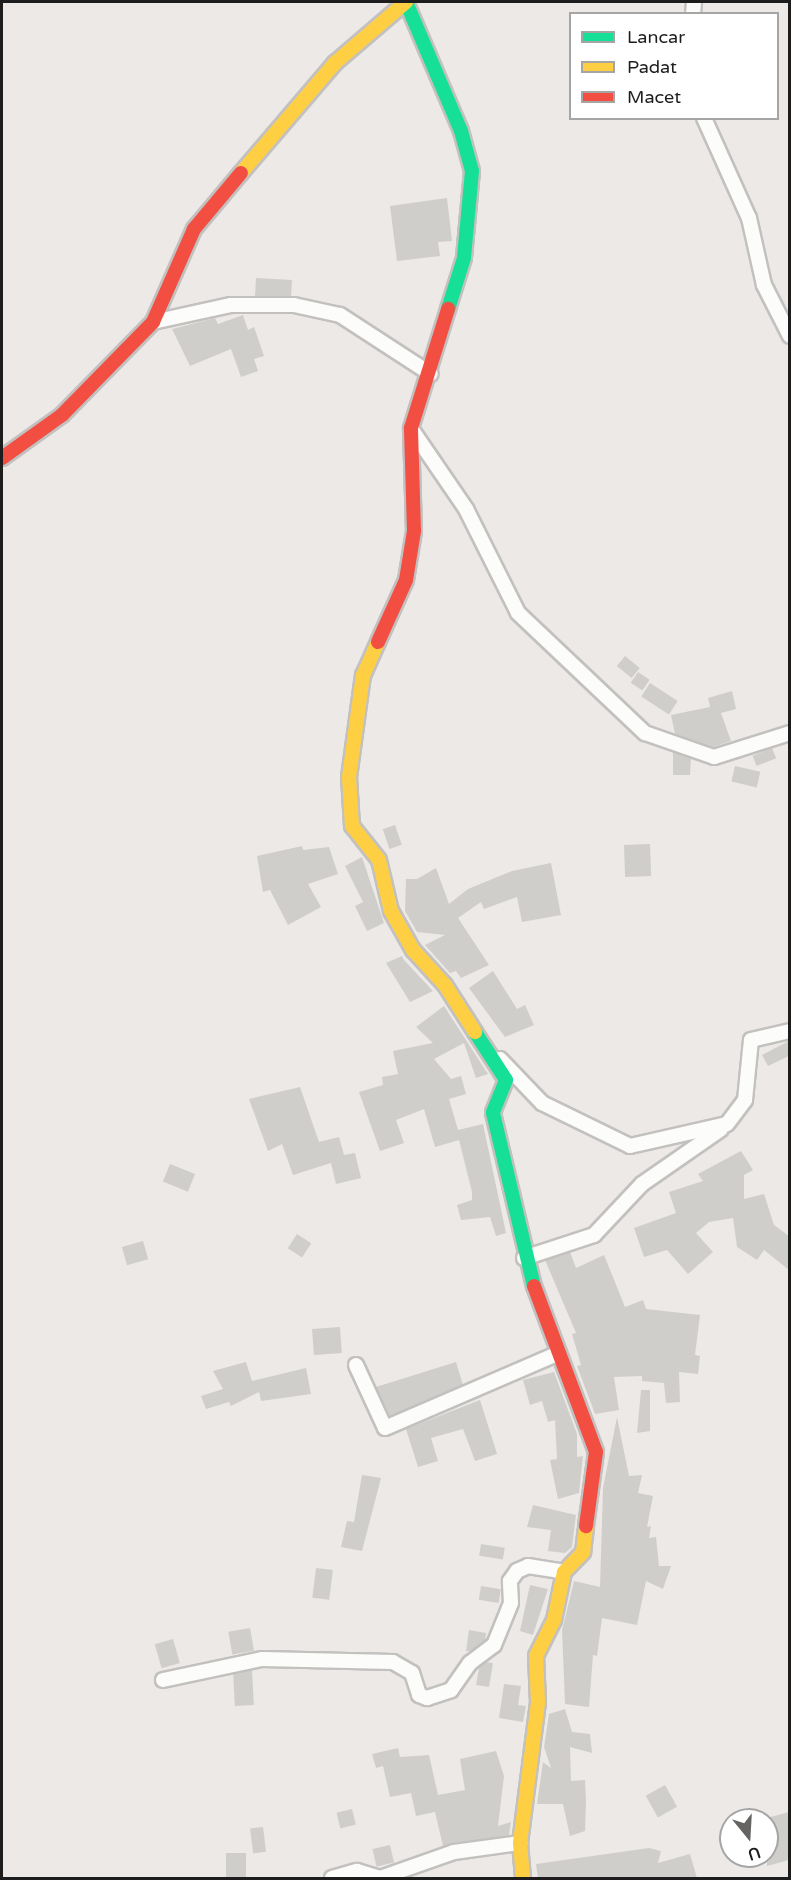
<!DOCTYPE html>
<style>
body{margin:0}
#map{position:relative;width:791px;height:1880px;overflow:hidden;background:#ece9e6;font-family:"Varela Round",sans-serif}
div>[style]{position:absolute}
.building>*{inset:0;background:#d0cecb;transform-origin:0 0}
.roads{filter:drop-shadow(2px 0 #c3c1c0) drop-shadow(-2px 0 #c3c1c0) drop-shadow(0 2px #c3c1c0) drop-shadow(0 -2px #c3c1c0)}
.street>*{height:14px;margin:-7px;padding:0 7px;transform-origin:7px;border-radius:7px;background:#fcfcfb}
.fast>*{height:14px;margin:-7px;padding:0 7px;transform-origin:7px;border-radius:7px;background:#16e098}
.slow>*{height:14px;margin:-7px;padding:0 7px;transform-origin:7px;border-radius:7px;background:#ffcf43}
.jam>*{height:14px;margin:-7px;padding:0 7px;transform-origin:7px;border-radius:7px;background:#f24e42}
span{translate:-50% -50%;white-space:nowrap;text-align:center;line-height:1.15;-webkit-text-stroke:6px #fff;paint-order:stroke}
.frame{position:absolute;inset:0;border:3px solid #1d1d1d;pointer-events:none}
.legend{position:absolute;left:569px;top:12px;width:210px;height:108px;box-sizing:border-box;background:#fff;border:2px solid #a5a5a5;margin:0;padding:8px 10px;list-style:none;font-size:18px;color:#1d1d1d}
.legend li{display:flex;align-items:center;gap:12px;height:30px}
.legend b{width:30px;border:2px solid #a5a5a5}
.north{position:absolute;left:719px;top:1808px;width:60px;height:60px;box-sizing:border-box;background:#fff;border:2px solid #a5a5a5;border-radius:50%;rotate:162deg;font-size:16px;font-weight:700;line-height:24px;text-align:center;color:#1d1d1d}
.north::after{content:'';display:block;margin:auto;width:21px;height:27px;background:#656463;clip-path:polygon(50% 0,100% 100%,50% 72%,0 100%)}
</style>
<div id="map">
<div class="building">
<div style="clip-path:polygon(447px 198px,452px 241px,438px 242px,440px 256px,397px 261px,390px 206px)"></div>
<div style="left:256px;top:278px;width:36px;height:18px;rotate:3deg"></div>
<div style="clip-path:polygon(243px 315px,248px 330px,254px 327px,264px 356px,254px 359px,258px 371px,241px 377px,231px 349px,190px 366px,172px 329px,215px 318px,218px 324px)"></div>
<div style="left:625px;top:656px;width:19px;height:13px;rotate:39deg"></div>
<div style="left:638px;top:672px;width:14px;height:13px;rotate:34deg"></div>
<div style="left:650px;top:683px;width:33px;height:16px;rotate:33deg"></div>
<div style="clip-path:polygon(732px 691px,736px 709px,721px 713px,731px 741px,713px 747px,675px 734px,671px 715px,710px 707px,708px 698px)"></div>
<div style="left:772px;top:748px;width:11px;height:21px;rotate:68deg"></div>
<div style="clip-path:polygon(673px 752px,691px 758px,690px 775px,673px 775px)"></div>
<div style="left:735px;top:766px;width:26px;height:16px;rotate:13deg"></div>
<div style="left:395px;top:825px;width:21px;height:13px;rotate:71deg"></div>
<div style="left:650px;top:844px;width:32px;height:26px;rotate:88deg"></div>
<div style="clip-path:polygon(302px 846px,303px 850px,329px 847px,338px 874px,308px 884px,321px 907px,288px 925px,270px 890px,263px 892px,257px 856px)"></div>
<div style="clip-path:polygon(362px 857px,384px 923px,367px 931px,355px 906px,363px 902px,345px 866px)"></div>
<div style="clip-path:polygon(551px 863px,561px 915px,522px 922px,517px 897px,484px 909px,481px 902px,458px 918px,489px 965px,461px 978px,456px 971px,450px 973px,425px 945px,445px 935px,417px 932px,405px 911px,406px 879px,417px 879px,436px 868px,449px 904px,468px 889px,512px 871px)"></div>
<div style="clip-path:polygon(402px 956px,404px 960px,433px 991px,410px 1002px,386px 963px)"></div>
<div style="clip-path:polygon(493px 971px,517px 1009px,525px 1005px,534px 1025px,505px 1037px,469px 988px)"></div>
<div style="clip-path:polygon(444px 1006px,488px 1074px,476px 1078px,464px 1043px,434px 1059px,451px 1079px,461px 1076px,466px 1094px,449px 1099px,458px 1130px,483px 1124px,506px 1233px,496px 1236px,490px 1217px,461px 1220px,457px 1205px,472px 1200px,472px 1192px,459px 1140px,435px 1147px,424px 1109px,396px 1120px,404px 1143px,380px 1151px,359px 1092px,383px 1085px,382px 1077px,398px 1074px,393px 1051px,433px 1043px,416px 1027px)"></div>
<div style="clip-path:polygon(789px 1041px,789px 1056px,768px 1066px,762px 1055px)"></div>
<div style="clip-path:polygon(300px 1087px,319px 1142px,339px 1137px,344px 1155px,355px 1153px,361px 1178px,336px 1184px,331px 1163px,293px 1175px,282px 1144px,268px 1151px,249px 1099px)"></div>
<div style="clip-path:polygon(741px 1151px,753px 1170px,744px 1175px,744px 1199px,764px 1194px,774px 1225px,789px 1236px,789px 1270px,764px 1250px,757px 1260px,737px 1247px,733px 1218px,709px 1222px,696px 1233px,713px 1252px,688px 1274px,667px 1250px,644px 1257px,634px 1228px,676px 1213px,669px 1192px,703px 1181px,698px 1174px)"></div>
<div style="left:170px;top:1164px;width:27px;height:19px;rotate:22deg"></div>
<div style="left:297px;top:1234px;width:17px;height:17px;rotate:33deg"></div>
<div style="left:143px;top:1241px;width:19px;height:22px;rotate:74deg"></div>
<div style="clip-path:polygon(570px 1252px,576px 1268px,604px 1255px,625px 1307px,643px 1300px,646px 1309px,700px 1315px,695px 1355px,700px 1356px,698px 1374px,679px 1372px,680px 1402px,666px 1403px,664px 1383px,642px 1381px,642px 1376px,614px 1377px,619px 1410px,595px 1414px,577px 1366px,581px 1365px,572px 1334px,576px 1333px,545px 1260px)"></div>
<div style="left:340px;top:1327px;width:26px;height:28px;rotate:86deg"></div>
<div style="clip-path:polygon(246px 1362px,252px 1381px,306px 1368px,311px 1394px,261px 1401px,259px 1392px,231px 1406px,229px 1402px,206px 1409px,201px 1396px,223px 1389px,213px 1371px)"></div>
<div style="clip-path:polygon(456px 1362px,463px 1385px,390px 1416px,376px 1387px)"></div>
<div style="clip-path:polygon(554px 1372px,577px 1434px,577px 1457px,583px 1456px,579px 1493px,558px 1499px,550px 1460px,557px 1459px,555px 1420px,548px 1422px,542px 1401px,530px 1405px,523px 1380px)"></div>
<div style="clip-path:polygon(641px 1390px,650px 1390px,650px 1431px,637px 1433px)"></div>
<div style="clip-path:polygon(480px 1400px,497px 1454px,475px 1461px,463px 1429px,431px 1438px,438px 1461px,418px 1467px,406px 1429px)"></div>
<div style="clip-path:polygon(617px 1417px,629px 1476px,642px 1475px,638px 1493px,653px 1496px,647px 1527px,651px 1526px,649px 1538px,656px 1537px,659px 1566px,671px 1566px,663px 1589px,646px 1581px,637px 1625px,602px 1618px,597px 1656px,593px 1655px,589px 1707px,565px 1704px,562px 1630px,574px 1581px,600px 1587px,603px 1488px)"></div>
<div style="clip-path:polygon(362px 1475px,381px 1478px,362px 1551px,341px 1547px,347px 1521px,354px 1522px)"></div>
<div style="clip-path:polygon(533px 1505px,576px 1515px,572px 1547px,565px 1553px,548px 1551px,551px 1530px,527px 1527px)"></div>
<div style="left:481px;top:1544px;width:24px;height:12px;rotate:9deg"></div>
<div style="left:316px;top:1568px;width:17px;height:30px;rotate:7deg"></div>
<div style="clip-path:polygon(530px 1585px,548px 1589px,533px 1635px,520px 1631px)"></div>
<div style="left:481px;top:1586px;width:20px;height:14px;rotate:9deg"></div>
<div style="left:250px;top:1628px;width:23px;height:22px;rotate:80deg"></div>
<div style="clip-path:polygon(469px 1630px,486px 1633px,485px 1641px,470px 1651px,466px 1651px)"></div>
<div style="left:173px;top:1639px;width:25px;height:19px;rotate:74deg"></div>
<div style="clip-path:polygon(486px 1662px,493px 1663px,489px 1687px,476px 1685px,479px 1668px)"></div>
<div style="left:252px;top:1670px;width:35px;height:19px;rotate:87deg"></div>
<div style="clip-path:polygon(504px 1684px,521px 1686px,518px 1705px,526px 1706px,523px 1722px,499px 1718px)"></div>
<div style="clip-path:polygon(565px 1709px,572px 1732px,590px 1734px,592px 1753px,570px 1747px,571px 1781px,585px 1780px,586px 1801px,585px 1831px,570px 1836px,563px 1804px,537px 1804px,543px 1762px,551px 1768px,544px 1747px,549px 1714px)"></div>
<div style="clip-path:polygon(398px 1748px,400px 1757px,429px 1755px,438px 1795px,465px 1790px,460px 1759px,496px 1751px,504px 1776px,498px 1826px,511px 1822px,509px 1835px,443px 1846px,435px 1812px,416px 1816px,411px 1793px,390px 1797px,383px 1766px,376px 1768px,372px 1754px)"></div>
<div style="left:665px;top:1785px;width:25px;height:22px;rotate:61deg"></div>
<div style="left:352px;top:1809px;width:16px;height:16px;rotate:76deg"></div>
<div style="clip-path:polygon(789px 1812px,789px 1860px,767px 1866px,767px 1818px)"></div>
<div style="left:263px;top:1827px;width:25px;height:13px;rotate:83deg"></div>
<div style="left:390px;top:1845px;width:18px;height:18px;rotate:77deg"></div>
<div style="clip-path:polygon(649px 1848px,661px 1851px,658px 1863px,690px 1854px,697px 1878px,538px 1878px,536px 1864px)"></div>
<div style="left:246px;top:1853px;width:25px;height:20px;rotate:90deg"></div>
</div>
<div class="roads">
<div class="street">
<div style="left:693px;top:14px;width:12px;rotate:-85deg"></div>
<div style="left:704px;top:118px;width:110px;rotate:65.8deg"></div>
<div style="left:749px;top:218px;width:69px;rotate:77.4deg"></div>
<div style="left:764px;top:285px;width:57px;rotate:63deg"></div>
<div style="left:153px;top:322px;width:80px;rotate:-12.3deg"></div>
<div style="left:231px;top:305px;width:63px"></div>
<div style="left:294px;top:305px;width:47px;rotate:12.3deg"></div>
<div style="left:340px;top:315px;width:108px;rotate:33deg"></div>
<div style="left:412px;top:430px;width:96px;rotate:55.6deg"></div>
<div style="left:466px;top:509px;width:116px;rotate:63.4deg"></div>
<div style="left:518px;top:613px;width:175px;rotate:43.4deg"></div>
<div style="left:645px;top:733px;width:73px;rotate:19.2deg"></div>
<div style="left:714px;top:757px;width:80px;rotate:-17.5deg"></div>
<div style="left:500px;top:1059px;width:61px;rotate:46.3deg"></div>
<div style="left:542px;top:1103px;width:98px;rotate:26deg"></div>
<div style="left:630px;top:1146px;width:99px;rotate:-12.8deg"></div>
<div style="left:727px;top:1124px;width:30px;rotate:-53deg"></div>
<div style="left:745px;top:1100px;width:60px;rotate:-84.3deg"></div>
<div style="left:751px;top:1040px;width:40px;rotate:-13deg"></div>
<div style="left:524px;top:1258px;width:74px;rotate:-18.2deg"></div>
<div style="left:594px;top:1235px;width:70px;rotate:-46.7deg"></div>
<div style="left:642px;top:1184px;width:96px;rotate:-34.8deg"></div>
<div style="left:356px;top:1365px;width:69px;rotate:65.3deg"></div>
<div style="left:385px;top:1428px;width:187px;rotate:-23.3deg"></div>
<div style="left:163px;top:1680px;width:101px;rotate:-12deg"></div>
<div style="left:262px;top:1659px;width:131px;rotate:1.3deg"></div>
<div style="left:393px;top:1662px;width:22px;rotate:30deg"></div>
<div style="left:412px;top:1673px;width:23px;rotate:72deg"></div>
<div style="left:419px;top:1695px;width:9px;rotate:21deg"></div>
<div style="left:427px;top:1698px;width:25px;rotate:-18deg"></div>
<div style="left:451px;top:1690px;width:33px;rotate:-55deg"></div>
<div style="left:470px;top:1663px;width:30px;rotate:-37deg"></div>
<div style="left:494px;top:1645px;width:45px;rotate:-68deg"></div>
<div style="left:511px;top:1603px;width:22px;rotate:-93deg"></div>
<div style="left:510px;top:1581px;width:12px;rotate:-55deg"></div>
<div style="left:517px;top:1571px;width:12px;rotate:-24deg"></div>
<div style="left:528px;top:1566px;width:36px;rotate:9deg"></div>
<div style="left:332px;top:1878px;width:26px;rotate:-16deg"></div>
<div style="left:357px;top:1871px;width:24px;rotate:17deg"></div>
<div style="left:380px;top:1878px;width:78px;rotate:-19.4deg"></div>
<div style="left:454px;top:1852px;width:67px;rotate:-7.8deg"></div>
</div>
<div class="fast">
<div style="left:406px;top:2px;width:140px;rotate:66.9deg"></div>
<div style="left:461px;top:131px;width:41px;rotate:74.6deg"></div>
<div style="left:472px;top:171px;width:87px;rotate:95.3deg"></div>
<div style="left:464px;top:258px;width:53px;rotate:107.4deg"></div>
<div style="left:475px;top:1032px;width:57px;rotate:57.1deg"></div>
<div style="left:506px;top:1080px;width:35px;rotate:112deg"></div>
<div style="left:493px;top:1113px;width:178px;rotate:76.7deg"></div>
</div>
<div class="slow">
<div style="left:241px;top:173px;width:145px;rotate:-49.5deg"></div>
<div style="left:335px;top:63px;width:94px;rotate:-40.7deg"></div>
<div style="left:378px;top:642px;width:36px;rotate:114deg"></div>
<div style="left:363px;top:675px;width:103px;rotate:97.8deg"></div>
<div style="left:349px;top:777px;width:49px;rotate:86.5deg"></div>
<div style="left:352px;top:826px;width:43px;rotate:51.5deg"></div>
<div style="left:379px;top:860px;width:52px;rotate:76.8deg"></div>
<div style="left:391px;top:911px;width:45px;rotate:60.6deg"></div>
<div style="left:413px;top:950px;width:47px;rotate:47.6deg"></div>
<div style="left:445px;top:985px;width:56px;rotate:57.4deg"></div>
<div style="left:523px;top:1878px;width:35px;rotate:-95deg"></div>
<div style="left:520px;top:1843px;width:141px;rotate:-82.7deg"></div>
<div style="left:538px;top:1703px;width:47px;rotate:-92.4deg"></div>
<div style="left:536px;top:1656px;width:40px;rotate:-63.4deg"></div>
<div style="left:554px;top:1620px;width:49px;rotate:-78.2deg"></div>
<div style="left:564px;top:1572px;width:28px;rotate:-46deg"></div>
<div style="left:583px;top:1552px;width:26px;rotate:-83deg"></div>
</div>
<div class="jam">
<div style="left:2px;top:458px;width:74px;rotate:-35.6deg"></div>
<div style="left:62px;top:415px;width:130px;rotate:-45.6deg"></div>
<div style="left:153px;top:322px;width:102px;rotate:-66.2deg"></div>
<div style="left:194px;top:229px;width:73px;rotate:-50deg"></div>
<div style="left:378px;top:642px;width:68px;rotate:-65.7deg"></div>
<div style="left:406px;top:580px;width:50px;rotate:-80.7deg"></div>
<div style="left:414px;top:531px;width:103px;rotate:-91.7deg"></div>
<div style="left:411px;top:428px;width:125px;rotate:-72.7deg"></div>
<div style="left:534px;top:1286px;width:177px;rotate:69.5deg"></div>
<div style="left:596px;top:1452px;width:75px;rotate:97.7deg"></div>
</div>
</div>
<div class="frame"></div>
<ul class="legend">
<li><b style="height:8px;background:#16e098"></b>Lancar</li>
<li><b style="height:8px;background:#ffcf43"></b>Padat</li>
<li><b style="height:8px;background:#f24e42"></b>Macet</li>
</ul>
<div class="north">U</div>
</div>
